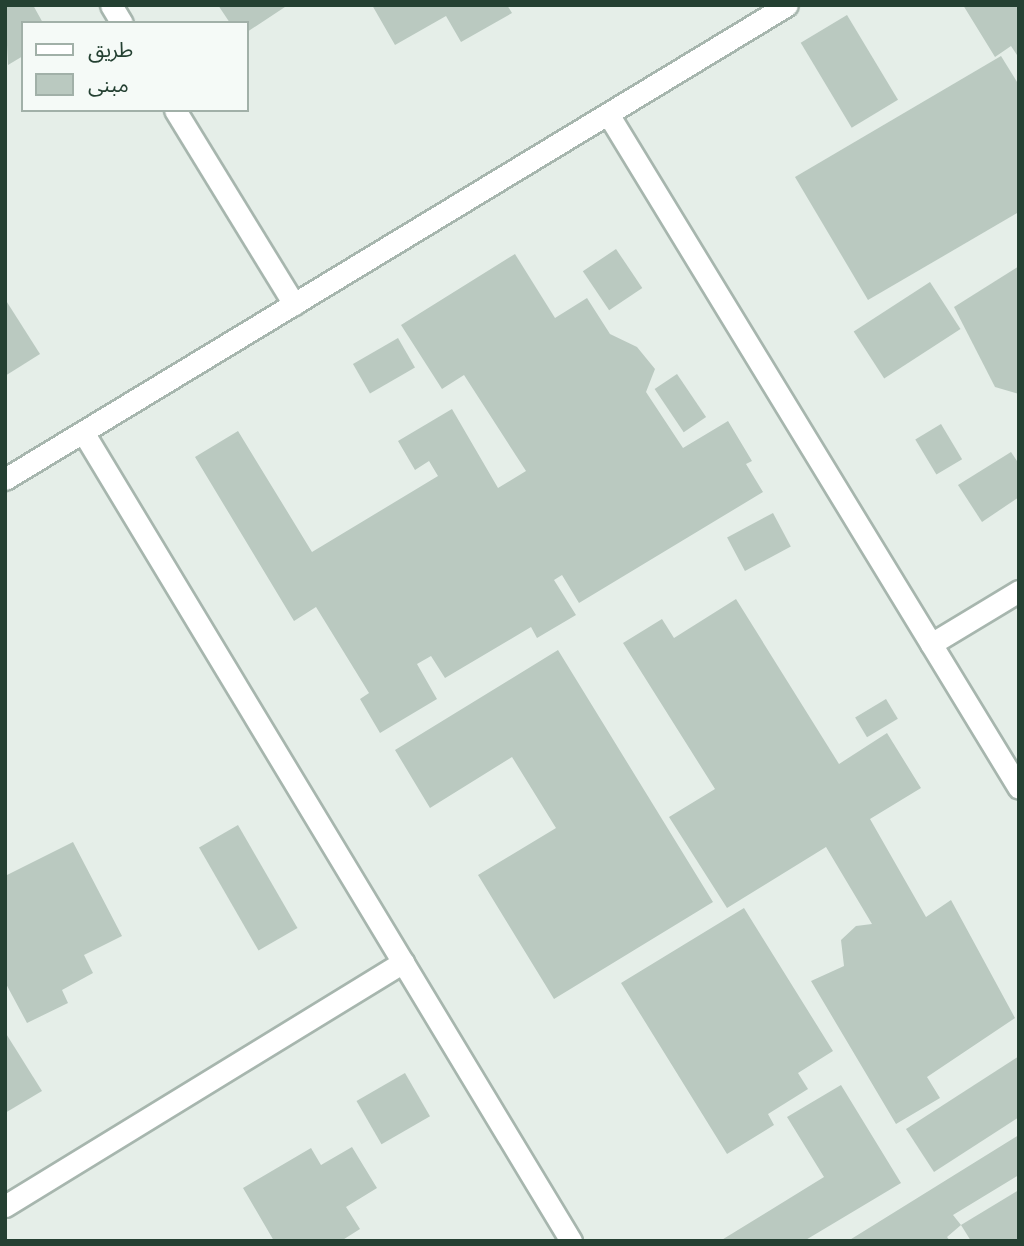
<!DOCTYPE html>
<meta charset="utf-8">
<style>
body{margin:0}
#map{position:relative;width:1024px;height:1246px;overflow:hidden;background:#e5eee8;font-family:"Fira Sans Condensed","Noto Sans Arabic",sans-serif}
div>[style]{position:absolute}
.building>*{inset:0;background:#bac9c0;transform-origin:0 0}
.roads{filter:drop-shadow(2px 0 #a7b6ae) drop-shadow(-2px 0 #a7b6ae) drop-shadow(0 2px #a7b6ae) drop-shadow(0 -2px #a7b6ae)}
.minor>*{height:21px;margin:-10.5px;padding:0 10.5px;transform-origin:10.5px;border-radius:10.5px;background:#fff}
span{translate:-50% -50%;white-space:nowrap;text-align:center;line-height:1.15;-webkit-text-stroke:5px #f5faf7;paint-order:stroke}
.frame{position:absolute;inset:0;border:7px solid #244032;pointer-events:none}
.legend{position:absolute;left:21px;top:21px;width:228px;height:91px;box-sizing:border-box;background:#f5faf7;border:2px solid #a1b0a8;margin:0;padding:9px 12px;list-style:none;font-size:21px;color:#244032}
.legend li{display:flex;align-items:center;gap:14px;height:35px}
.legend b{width:35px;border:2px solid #a1b0a8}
</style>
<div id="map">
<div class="building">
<div style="clip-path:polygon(5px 5px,33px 5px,43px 23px,23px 23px,23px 56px,8px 65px)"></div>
<div style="clip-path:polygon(218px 5px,288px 5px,247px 32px,247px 23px,230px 23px)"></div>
<div style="clip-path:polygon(372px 5px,507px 5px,512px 13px,461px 42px,446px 16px,395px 45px)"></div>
<div style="clip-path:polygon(963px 5px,1019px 5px,1019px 58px,1011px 46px,995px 57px)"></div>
<div style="left:847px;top:15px;width:99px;height:54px;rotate:59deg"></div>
<div style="clip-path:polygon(1001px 56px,1019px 85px,1019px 212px,868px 300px,795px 177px)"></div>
<div style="left:616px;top:249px;width:47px;height:40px;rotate:56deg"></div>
<div style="clip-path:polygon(515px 254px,555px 318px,587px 298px,610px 334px,637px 347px,655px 369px,646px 392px,683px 448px,728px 421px,752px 461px,746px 464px,763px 492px,579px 603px,562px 575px,554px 580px,576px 615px,537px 638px,531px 627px,445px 678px,431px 656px,417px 664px,437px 699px,380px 733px,360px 699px,369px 693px,316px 607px,294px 621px,195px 457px,238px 431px,312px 552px,438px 476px,429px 461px,415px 470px,398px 441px,452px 409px,498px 488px,526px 471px,464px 375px,442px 389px,401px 325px)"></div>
<div style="clip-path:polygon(1019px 266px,1019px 394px,995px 387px,954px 307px)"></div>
<div style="left:930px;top:282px;width:56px;height:91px;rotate:57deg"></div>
<div style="clip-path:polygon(5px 299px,40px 354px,5px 376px)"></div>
<div style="left:398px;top:338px;width:34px;height:52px;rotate:60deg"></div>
<div style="left:677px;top:374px;width:52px;height:27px;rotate:56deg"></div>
<div style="left:941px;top:424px;width:41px;height:30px;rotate:59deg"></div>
<div style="clip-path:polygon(1011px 452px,1019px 464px,1019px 497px,982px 522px,958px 485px)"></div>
<div style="left:773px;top:513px;width:38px;height:52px;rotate:62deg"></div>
<div style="clip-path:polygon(736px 599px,839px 764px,887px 733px,921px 788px,870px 819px,926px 917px,951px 900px,1015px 1018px,927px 1077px,940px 1098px,896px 1124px,811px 981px,844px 966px,841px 940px,856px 926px,872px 924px,826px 847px,727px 908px,669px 817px,715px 789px,623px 643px,662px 619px,674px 638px)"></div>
<div style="clip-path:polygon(558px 650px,713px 902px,554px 999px,478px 875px,556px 828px,512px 757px,430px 808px,395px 750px)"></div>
<div style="left:886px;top:699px;width:23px;height:36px;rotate:59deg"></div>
<div style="left:238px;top:825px;width:119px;height:45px;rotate:60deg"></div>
<div style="clip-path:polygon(73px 842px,122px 936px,84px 955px,93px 973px,62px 990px,68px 1003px,27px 1023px,5px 982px,5px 876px)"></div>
<div style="clip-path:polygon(744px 908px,833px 1051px,798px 1073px,808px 1089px,768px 1114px,774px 1125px,727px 1154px,621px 983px)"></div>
<div style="clip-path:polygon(5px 1032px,42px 1091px,5px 1113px)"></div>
<div style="clip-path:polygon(1019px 1056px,1019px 1117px,934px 1172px,906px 1129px)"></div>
<div style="left:405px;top:1073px;width:50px;height:56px;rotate:60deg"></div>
<div style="clip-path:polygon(841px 1085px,901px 1183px,804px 1241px,720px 1241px,824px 1177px,787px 1117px)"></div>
<div style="clip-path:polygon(1019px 1135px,1019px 1175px,953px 1215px,961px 1225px,947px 1237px,950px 1241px,848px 1241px)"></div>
<div style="clip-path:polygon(352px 1147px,377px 1188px,346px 1207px,360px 1229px,341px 1241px,274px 1241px,243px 1188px,311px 1148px,321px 1165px)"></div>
<div style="clip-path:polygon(1019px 1190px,1019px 1241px,971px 1241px,961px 1225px)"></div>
</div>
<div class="roads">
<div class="minor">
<div style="left:111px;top:5px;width:21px;rotate:59deg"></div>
<div style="left:175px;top:110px;width:228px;rotate:58.5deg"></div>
<div style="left:608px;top:114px;width:789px;rotate:58.63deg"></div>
<div style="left:83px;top:432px;width:945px;rotate:58.9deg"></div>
<div style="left:5px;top:479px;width:914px;rotate:-31.22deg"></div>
<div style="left:931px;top:644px;width:103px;rotate:-31.1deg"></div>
<div style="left:5px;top:1206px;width:467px;rotate:-31.5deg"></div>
</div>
</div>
<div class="frame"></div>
<ul class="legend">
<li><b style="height:9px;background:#fff"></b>طريق</li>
<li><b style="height:19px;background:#bac9c0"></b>مبنى</li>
</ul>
</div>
